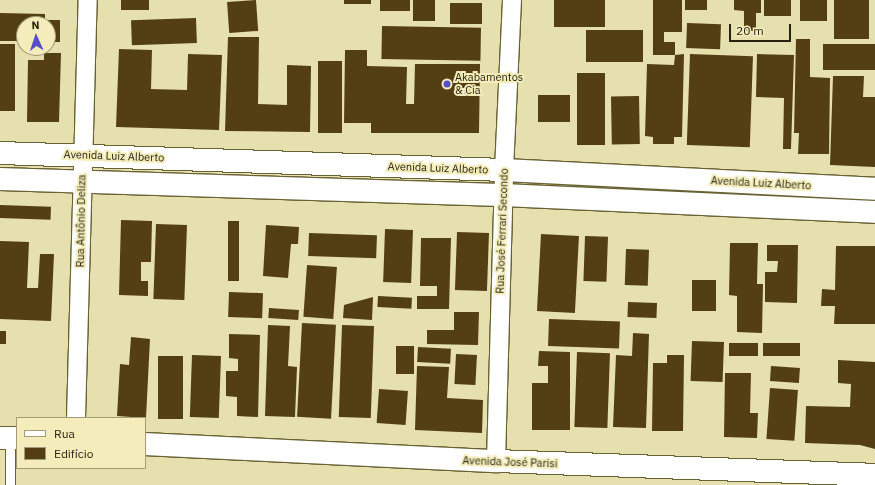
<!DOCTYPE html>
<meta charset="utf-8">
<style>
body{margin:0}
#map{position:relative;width:875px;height:485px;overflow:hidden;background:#e6e0ae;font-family:"IBM Plex Sans",sans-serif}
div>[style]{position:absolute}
.building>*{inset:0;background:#543e14;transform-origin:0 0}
.roads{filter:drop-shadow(1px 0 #686234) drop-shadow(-1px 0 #686234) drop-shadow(0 1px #686234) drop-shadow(0 -1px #686234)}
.service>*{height:9px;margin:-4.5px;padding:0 4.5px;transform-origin:4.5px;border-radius:4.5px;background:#fff}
.minor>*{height:18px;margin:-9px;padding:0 9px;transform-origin:9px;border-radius:9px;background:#fff}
.tertiary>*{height:22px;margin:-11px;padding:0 11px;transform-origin:11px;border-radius:11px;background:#fff}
.secondary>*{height:22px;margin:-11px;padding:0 11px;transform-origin:11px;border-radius:11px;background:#fff}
.dots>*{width:11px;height:11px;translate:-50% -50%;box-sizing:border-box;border:2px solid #f4edbb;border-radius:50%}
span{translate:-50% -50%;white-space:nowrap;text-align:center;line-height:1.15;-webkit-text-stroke:4px #f4edbb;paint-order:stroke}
.poi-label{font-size:11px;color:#262310}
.left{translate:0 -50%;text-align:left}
.street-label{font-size:11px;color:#262310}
.legend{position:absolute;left:16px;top:417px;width:130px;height:52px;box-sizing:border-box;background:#f4edbb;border:1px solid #a29c77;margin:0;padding:5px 7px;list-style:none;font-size:12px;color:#262310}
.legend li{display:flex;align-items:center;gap:8px;height:20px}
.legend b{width:20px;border:1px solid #a29c77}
.north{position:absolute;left:16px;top:16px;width:40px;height:40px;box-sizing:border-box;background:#f4edbb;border:1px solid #a29c77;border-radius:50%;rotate:357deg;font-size:11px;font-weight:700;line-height:16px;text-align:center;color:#262310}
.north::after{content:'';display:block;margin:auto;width:14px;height:18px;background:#584fc7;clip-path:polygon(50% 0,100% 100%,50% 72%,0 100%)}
.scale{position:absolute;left:729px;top:24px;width:62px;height:18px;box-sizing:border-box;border:2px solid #262310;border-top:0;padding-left:5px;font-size:12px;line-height:14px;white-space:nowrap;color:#262310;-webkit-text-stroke:3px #f4edbb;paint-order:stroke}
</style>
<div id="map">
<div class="building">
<div style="left:121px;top:0;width:28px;height:10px"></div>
<div style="left:256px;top:0;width:31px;height:29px;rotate:86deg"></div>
<div style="left:344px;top:0;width:27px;height:4px"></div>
<div style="left:380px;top:0;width:30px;height:11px"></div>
<div style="left:413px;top:0;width:22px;height:21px"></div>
<div style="left:554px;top:0;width:51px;height:27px"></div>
<div style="clip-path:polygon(653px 0,682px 0,682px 32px,664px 32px,664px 42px,675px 42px,675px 55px,653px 55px)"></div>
<div style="left:685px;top:0;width:22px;height:10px"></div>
<div style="clip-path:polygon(734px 0,761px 0,761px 13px,756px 13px,756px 31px,744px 31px,744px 11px,734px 10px)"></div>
<div style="left:764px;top:0;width:27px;height:16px"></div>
<div style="left:800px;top:0;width:27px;height:21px"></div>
<div style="left:834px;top:0;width:35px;height:39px"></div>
<div style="left:450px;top:3px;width:32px;height:21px"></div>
<div style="clip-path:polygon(0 13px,45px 14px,45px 20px,60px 20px,60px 42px,48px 42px,48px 24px,24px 24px,24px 41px,0 41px)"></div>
<div style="left:196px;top:18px;width:25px;height:65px;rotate:88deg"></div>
<div style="left:687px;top:23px;width:34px;height:25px;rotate:2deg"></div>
<div style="left:382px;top:26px;width:99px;height:33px;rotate:1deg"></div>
<div style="left:586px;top:30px;width:57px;height:32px"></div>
<div style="clip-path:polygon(228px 37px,259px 37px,258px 104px,287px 105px,287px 65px,311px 66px,310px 132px,225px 131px)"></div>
<div style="clip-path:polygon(796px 39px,810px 39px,810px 77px,830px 78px,829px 154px,798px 154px,799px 133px,794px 133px)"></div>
<div style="left:0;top:44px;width:15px;height:67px"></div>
<div style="left:823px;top:44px;width:52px;height:26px"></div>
<div style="clip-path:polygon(119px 49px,152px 50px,151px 89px,187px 90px,188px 54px,222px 55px,219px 130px,116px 127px)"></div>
<div style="clip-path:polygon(345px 50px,367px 50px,367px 66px,407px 67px,406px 104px,414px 104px,415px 64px,480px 64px,479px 133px,371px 133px,371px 123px,344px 123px)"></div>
<div style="clip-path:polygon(44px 53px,61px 53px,59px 122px,27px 122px,28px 60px,44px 60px)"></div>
<div style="clip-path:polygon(684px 54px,682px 137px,674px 137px,674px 144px,653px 144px,653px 137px,645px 136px,647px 64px,674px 65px,675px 55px)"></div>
<div style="left:690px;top:54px;width:63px;height:91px;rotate:2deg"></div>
<div style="clip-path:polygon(757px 54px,794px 55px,791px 149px,783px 149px,784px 98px,756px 97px)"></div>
<div style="left:318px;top:61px;width:24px;height:72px"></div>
<div style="left:577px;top:73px;width:28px;height:72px"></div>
<div style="clip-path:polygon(833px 76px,864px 76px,863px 97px,875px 97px,875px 167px,830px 165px)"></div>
<div style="left:538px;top:95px;width:32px;height:27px"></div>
<div style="left:639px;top:96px;width:48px;height:28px;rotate:89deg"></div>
<div style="left:0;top:205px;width:51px;height:13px;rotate:2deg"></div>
<div style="clip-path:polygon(121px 220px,152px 221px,151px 262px,141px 262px,141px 281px,148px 281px,148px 296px,119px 295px)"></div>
<div style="left:228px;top:221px;width:11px;height:60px"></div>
<div style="left:156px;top:224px;width:31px;height:75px;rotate:2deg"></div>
<div style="clip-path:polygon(266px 225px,299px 227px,298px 244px,291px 244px,288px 278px,263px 276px)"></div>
<div style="left:385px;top:229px;width:28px;height:53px;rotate:2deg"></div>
<div style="left:457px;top:232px;width:32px;height:58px;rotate:2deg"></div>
<div style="left:309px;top:233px;width:68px;height:23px;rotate:2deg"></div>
<div style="left:541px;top:234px;width:38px;height:77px;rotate:3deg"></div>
<div style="left:585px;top:236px;width:23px;height:45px;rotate:2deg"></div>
<div style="clip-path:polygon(421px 238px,451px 238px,449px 309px,417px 309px,417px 296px,437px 296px,437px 286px,420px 286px)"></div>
<div style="clip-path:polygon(0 241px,29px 242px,27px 288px,38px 288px,40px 254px,54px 254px,51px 321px,0 319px)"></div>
<div style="clip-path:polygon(730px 243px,758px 243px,757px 284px,763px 284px,762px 333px,737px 332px,737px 296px,729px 295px)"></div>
<div style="clip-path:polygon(767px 245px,798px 245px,797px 303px,765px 302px,765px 272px,777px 272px,778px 261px,767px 261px)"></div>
<div style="clip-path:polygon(836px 246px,875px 246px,875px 324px,834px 324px,835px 306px,821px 306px,822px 289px,835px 290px)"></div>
<div style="left:626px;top:249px;width:23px;height:36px;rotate:2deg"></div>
<div style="left:307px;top:265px;width:30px;height:52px;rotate:4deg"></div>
<div style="left:692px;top:280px;width:24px;height:31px"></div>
<div style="left:229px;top:292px;width:34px;height:25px;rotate:2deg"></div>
<div style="left:378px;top:296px;width:34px;height:11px;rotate:3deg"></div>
<div style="clip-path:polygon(373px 297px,372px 320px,343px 318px,344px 305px)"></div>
<div style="left:628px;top:302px;width:29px;height:15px;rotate:2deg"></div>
<div style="left:269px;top:308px;width:30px;height:10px;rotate:4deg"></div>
<div style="clip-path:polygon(454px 312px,479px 312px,478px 345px,427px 344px,427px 330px,454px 330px)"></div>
<div style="left:549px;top:319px;width:71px;height:27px;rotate:2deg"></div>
<div style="left:302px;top:323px;width:34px;height:94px;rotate:3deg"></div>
<div style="clip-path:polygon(268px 325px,290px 326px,288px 366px,297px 367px,295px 417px,265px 416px)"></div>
<div style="left:342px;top:325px;width:32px;height:92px;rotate:2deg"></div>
<div style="left:0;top:331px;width:6px;height:13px"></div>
<div style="clip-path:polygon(633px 333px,649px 334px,646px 428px,613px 427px,616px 355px,632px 356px)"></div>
<div style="clip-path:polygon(229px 334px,260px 335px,258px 417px,237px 416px,237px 397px,226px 396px,226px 371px,238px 371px,238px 359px,229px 358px)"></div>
<div style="clip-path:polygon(131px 337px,150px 339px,146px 418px,117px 416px,120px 364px,129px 365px)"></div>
<div style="left:692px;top:341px;width:32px;height:40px;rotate:2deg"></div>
<div style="left:758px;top:343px;width:13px;height:29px;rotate:90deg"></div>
<div style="left:763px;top:343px;width:37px;height:13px"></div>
<div style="left:396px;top:346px;width:18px;height:28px"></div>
<div style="left:418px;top:347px;width:33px;height:15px;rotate:3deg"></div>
<div style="clip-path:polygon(539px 351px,570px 352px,570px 430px,532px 430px,532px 383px,548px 383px,548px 366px,538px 366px)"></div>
<div style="left:577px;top:352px;width:33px;height:75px;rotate:2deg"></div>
<div style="left:456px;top:354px;width:21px;height:30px;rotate:3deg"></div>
<div style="left:192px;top:355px;width:29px;height:62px;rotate:2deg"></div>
<div style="clip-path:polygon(667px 355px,684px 355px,683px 431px,652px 431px,653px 363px,667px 363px)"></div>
<div style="left:158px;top:356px;width:25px;height:63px"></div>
<div style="clip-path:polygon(838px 360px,875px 362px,875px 449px,860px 445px,805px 443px,806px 406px,850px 407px,851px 384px,838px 383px)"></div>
<div style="clip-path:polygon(417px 366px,449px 367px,447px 398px,483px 400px,482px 433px,415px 430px)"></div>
<div style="left:771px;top:366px;width:29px;height:15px;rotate:4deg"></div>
<div style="clip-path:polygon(725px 373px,751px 373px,750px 413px,758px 413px,757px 438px,724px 437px)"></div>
<div style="left:770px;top:388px;width:28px;height:51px;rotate:4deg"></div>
<div style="left:379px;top:389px;width:29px;height:34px;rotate:4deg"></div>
</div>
<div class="roads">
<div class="service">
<div style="left:10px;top:485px;width:47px;rotate:-90deg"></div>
</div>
<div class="minor">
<div style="left:76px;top:418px;width:418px;rotate:-88.4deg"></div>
<div style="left:496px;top:461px;width:291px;rotate:-88.4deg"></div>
<div style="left:504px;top:170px;width:170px;rotate:-87.3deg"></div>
</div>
<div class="tertiary">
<div style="left:0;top:438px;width:17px"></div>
<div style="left:145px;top:444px;width:351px;rotate:2.8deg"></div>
<div style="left:496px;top:461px;width:379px;rotate:2.1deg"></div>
</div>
<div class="secondary">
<div style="left:0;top:153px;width:504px;rotate:1.93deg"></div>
<div style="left:504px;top:170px;width:371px;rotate:2.9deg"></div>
<div style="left:0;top:179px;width:503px;rotate:1.82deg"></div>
<div style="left:503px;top:195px;width:372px;rotate:2.6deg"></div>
</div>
</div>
<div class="dots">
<div style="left:447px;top:84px;background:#584fc7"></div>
</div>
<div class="poi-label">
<span class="left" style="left:455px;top:84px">Akabamentos<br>&amp; Cia</span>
</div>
<div class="street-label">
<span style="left:114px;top:156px;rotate:2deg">Avenida Luiz Alberto</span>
<span style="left:438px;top:168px;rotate:2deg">Avenida Luiz Alberto</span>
<span style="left:761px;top:183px;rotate:3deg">Avenida Luiz Alberto</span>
<span style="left:81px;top:221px;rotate:-89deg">Rua Antônio Deliza</span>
<span style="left:502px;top:231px;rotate:-88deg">Rua José Ferrari Secondo</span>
<span style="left:510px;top:462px;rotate:2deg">Avenida José Parisi</span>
</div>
<ul class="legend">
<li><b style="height:5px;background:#fff"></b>Rua</li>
<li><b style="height:11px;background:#543e14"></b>Edifício</li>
</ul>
<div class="north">N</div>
<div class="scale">20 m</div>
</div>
